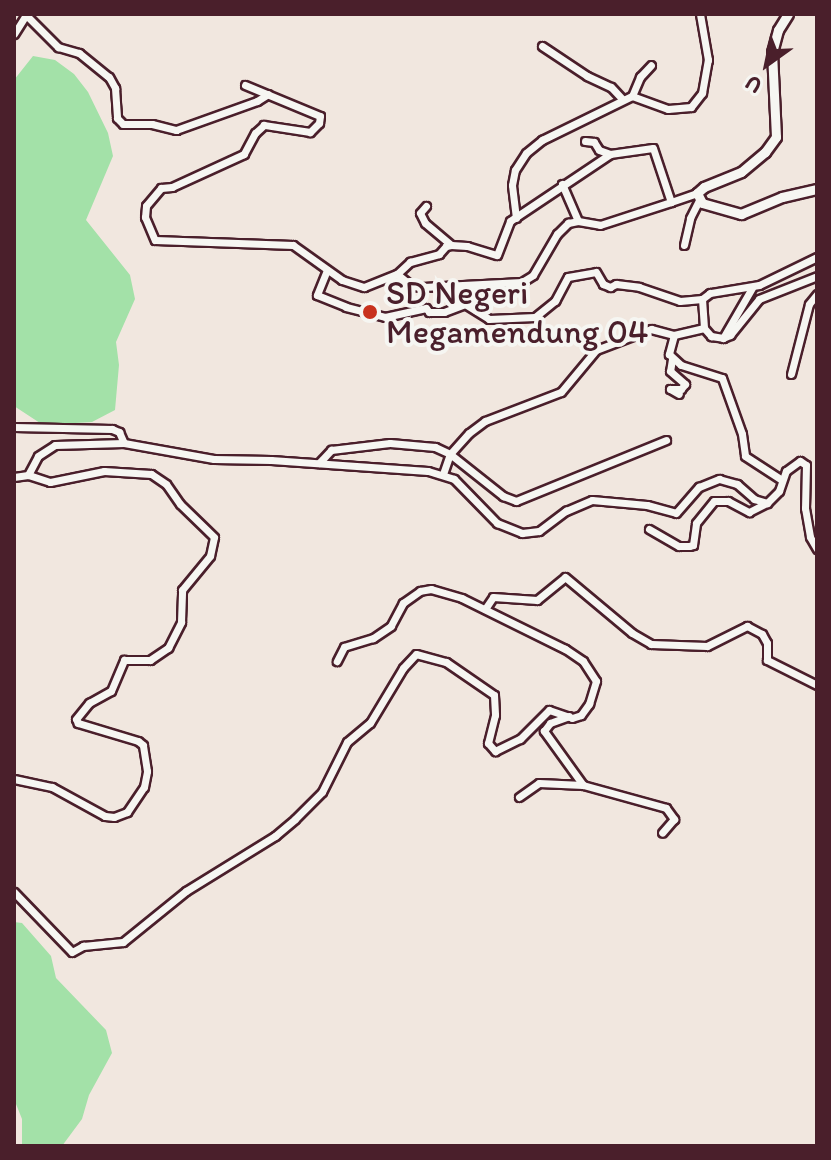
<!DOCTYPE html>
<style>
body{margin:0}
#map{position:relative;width:831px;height:1160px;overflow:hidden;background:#f1e7df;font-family:Itim,sans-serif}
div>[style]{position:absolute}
.green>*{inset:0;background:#a3e1a8}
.roads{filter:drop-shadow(2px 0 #4a1f2b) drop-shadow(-2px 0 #4a1f2b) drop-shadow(0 2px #4a1f2b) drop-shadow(0 -2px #4a1f2b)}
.minor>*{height:7px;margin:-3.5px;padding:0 3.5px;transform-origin:3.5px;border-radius:3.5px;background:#f6f6f2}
.tertiary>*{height:9px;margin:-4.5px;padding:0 4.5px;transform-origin:4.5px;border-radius:4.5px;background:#f6f6f2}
.dots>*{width:22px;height:22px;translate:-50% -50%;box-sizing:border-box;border:4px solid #f6f6f2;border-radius:50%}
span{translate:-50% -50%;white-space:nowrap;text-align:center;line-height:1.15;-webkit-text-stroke:8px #f6f6f2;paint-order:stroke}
.poi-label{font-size:34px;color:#4a1f2b}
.left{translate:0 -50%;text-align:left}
.frame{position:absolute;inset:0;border:16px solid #4a1f2b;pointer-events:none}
.north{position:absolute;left:727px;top:24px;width:80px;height:80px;-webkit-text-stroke:6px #f6f6f2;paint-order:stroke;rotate:213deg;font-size:22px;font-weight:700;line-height:32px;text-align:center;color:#4a1f2b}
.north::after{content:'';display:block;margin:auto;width:28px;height:36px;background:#4a1f2b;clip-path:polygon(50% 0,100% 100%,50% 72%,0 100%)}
</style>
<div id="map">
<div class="green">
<div style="clip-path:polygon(33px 56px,55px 60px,74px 74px,88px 92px,108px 133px,113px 156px,86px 220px,130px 275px,135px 299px,116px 342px,119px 365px,115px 410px,92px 422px,43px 425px,14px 406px,14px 80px)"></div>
<div style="clip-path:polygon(14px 922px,22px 923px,51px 956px,56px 978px,106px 1030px,112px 1053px,89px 1095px,82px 1119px,62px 1146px,22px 1146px,22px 1119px,14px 1099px)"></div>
</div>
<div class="roads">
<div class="minor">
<div style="left:25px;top:14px;width:47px;rotate:45deg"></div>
<div style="left:58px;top:47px;width:22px;rotate:16deg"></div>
<div style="left:79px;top:53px;width:38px;rotate:39deg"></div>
<div style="left:109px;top:77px;width:13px;rotate:61deg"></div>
<div style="left:115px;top:88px;width:30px;rotate:86deg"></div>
<div style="left:117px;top:118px;width:8px;rotate:45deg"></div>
<div style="left:123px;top:124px;width:29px"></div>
<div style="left:152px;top:124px;width:25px;rotate:14deg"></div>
<div style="left:176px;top:130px;width:86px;rotate:-19.7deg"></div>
<div style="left:257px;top:101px;width:13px;rotate:-32deg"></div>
<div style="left:14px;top:34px;width:22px;rotate:-58deg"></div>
<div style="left:542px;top:46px;width:54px;rotate:33.7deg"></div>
<div style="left:587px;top:76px;width:26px;rotate:25deg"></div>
<div style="left:611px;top:87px;width:16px;rotate:47deg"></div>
<div style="left:245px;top:85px;width:81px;rotate:22.5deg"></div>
<div style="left:320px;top:116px;width:7px;rotate:98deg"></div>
<div style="left:319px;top:123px;width:13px;rotate:135deg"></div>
<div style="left:310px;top:132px;width:47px;rotate:-171.3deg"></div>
<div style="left:264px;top:125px;width:12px;rotate:138deg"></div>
<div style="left:255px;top:133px;width:24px;rotate:118deg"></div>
<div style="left:244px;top:154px;width:79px;rotate:155.4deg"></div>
<div style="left:172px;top:187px;width:11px;rotate:175deg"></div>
<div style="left:161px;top:188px;width:23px;rotate:130deg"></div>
<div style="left:146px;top:206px;width:11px;rotate:95deg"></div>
<div style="left:145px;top:217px;width:25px;rotate:67deg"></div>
<div style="left:155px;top:240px;width:138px;rotate:2.1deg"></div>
<div style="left:293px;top:245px;width:60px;rotate:35.5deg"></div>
<div style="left:342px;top:280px;width:23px;rotate:18deg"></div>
<div style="left:364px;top:287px;width:35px;rotate:-22deg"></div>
<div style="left:397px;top:274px;width:18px;rotate:-43deg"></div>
<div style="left:410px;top:262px;width:30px;rotate:-15deg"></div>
<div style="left:439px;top:254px;width:11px;rotate:-49deg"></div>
<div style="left:446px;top:246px;width:5px;rotate:-11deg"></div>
<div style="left:632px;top:96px;width:38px;rotate:20deg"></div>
<div style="left:668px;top:109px;width:23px;rotate:-5deg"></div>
<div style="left:691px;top:107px;width:18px;rotate:-52deg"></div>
<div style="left:702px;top:93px;width:34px;rotate:-80deg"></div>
<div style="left:708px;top:60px;width:47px;rotate:-99.9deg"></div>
<div style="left:585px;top:141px;width:9px;rotate:6deg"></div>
<div style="left:594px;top:142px;width:9px;rotate:58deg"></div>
<div style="left:599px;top:150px;width:12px;rotate:20deg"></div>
<div style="left:610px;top:154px;width:43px;rotate:-7.9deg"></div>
<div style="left:653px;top:148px;width:57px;rotate:71.6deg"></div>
<div style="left:671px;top:202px;width:28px;rotate:-19deg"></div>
<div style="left:562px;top:184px;width:40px;rotate:66.6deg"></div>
<div style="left:426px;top:206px;width:9px;rotate:131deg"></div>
<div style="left:420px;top:213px;width:11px;rotate:63deg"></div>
<div style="left:425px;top:223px;width:34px;rotate:40deg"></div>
<div style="left:451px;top:245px;width:16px;rotate:4deg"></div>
<div style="left:467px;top:246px;width:31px;rotate:17deg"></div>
<div style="left:497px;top:255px;width:36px;rotate:-69deg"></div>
<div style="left:510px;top:221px;width:120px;rotate:-33.8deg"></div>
<div style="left:516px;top:218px;width:33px;rotate:-97deg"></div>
<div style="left:512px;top:185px;width:15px;rotate:-79deg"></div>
<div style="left:515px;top:170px;width:20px;rotate:-57deg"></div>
<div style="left:526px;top:153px;width:21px;rotate:-39deg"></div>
<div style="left:542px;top:140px;width:100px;rotate:-26.1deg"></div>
<div style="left:632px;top:96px;width:21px;rotate:-67deg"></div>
<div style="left:640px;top:77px;width:16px;rotate:-47deg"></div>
<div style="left:684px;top:245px;width:28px;rotate:-77deg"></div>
<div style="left:690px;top:218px;width:20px;rotate:-63deg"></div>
<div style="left:817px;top:257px;width:64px;rotate:154.2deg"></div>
<div style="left:759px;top:285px;width:50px;rotate:170.7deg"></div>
<div style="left:710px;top:293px;width:10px;rotate:143deg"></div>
<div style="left:702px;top:299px;width:29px;rotate:86deg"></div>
<div style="left:704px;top:328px;width:11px;rotate:49deg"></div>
<div style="left:711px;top:336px;width:12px;rotate:9deg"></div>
<div style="left:723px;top:338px;width:8px;rotate:-23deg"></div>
<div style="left:730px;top:335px;width:46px;rotate:-51.1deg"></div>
<div style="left:759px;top:299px;width:62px;rotate:-21.6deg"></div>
<div style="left:327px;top:270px;width:27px;rotate:112deg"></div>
<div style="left:317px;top:295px;width:31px;rotate:22deg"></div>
<div style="left:346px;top:307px;width:40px;rotate:14.4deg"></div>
<div style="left:385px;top:317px;width:42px;rotate:-12.4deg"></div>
<div style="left:426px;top:308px;width:5px;rotate:53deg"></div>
<div style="left:429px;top:312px;width:15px"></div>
<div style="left:444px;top:312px;width:22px;rotate:-21deg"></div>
<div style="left:465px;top:304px;width:28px;rotate:32deg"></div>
<div style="left:489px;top:319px;width:46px;rotate:-2.5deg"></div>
<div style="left:535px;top:317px;width:26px;rotate:-39deg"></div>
<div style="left:555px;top:301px;width:27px;rotate:-62deg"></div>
<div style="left:568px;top:277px;width:28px;rotate:-10deg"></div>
<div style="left:596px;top:272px;width:14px;rotate:60deg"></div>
<div style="left:603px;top:284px;width:8px;rotate:23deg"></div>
<div style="left:610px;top:287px;width:7px;rotate:-27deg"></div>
<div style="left:616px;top:284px;width:23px;rotate:7deg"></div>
<div style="left:639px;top:287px;width:43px;rotate:18.9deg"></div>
<div style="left:680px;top:301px;width:22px;rotate:-5deg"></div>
<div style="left:397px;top:274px;width:19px;rotate:39deg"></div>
<div style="left:412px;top:286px;width:11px;rotate:5deg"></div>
<div style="left:423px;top:287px;width:99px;rotate:-2.9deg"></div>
<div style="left:522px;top:282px;width:13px;rotate:-32deg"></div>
<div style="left:533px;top:275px;width:48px;rotate:-59.7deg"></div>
<div style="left:557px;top:234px;width:16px;rotate:-45deg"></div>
<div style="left:568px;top:223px;width:10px;rotate:-11deg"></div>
<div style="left:578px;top:221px;width:22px;rotate:10deg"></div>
<div style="left:600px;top:225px;width:75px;rotate:-17.9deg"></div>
<div style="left:704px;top:328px;width:31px;rotate:167deg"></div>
<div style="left:674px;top:335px;width:20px;rotate:105deg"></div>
<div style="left:669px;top:354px;width:16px;rotate:43deg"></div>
<div style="left:681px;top:365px;width:43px;rotate:17.6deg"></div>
<div style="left:722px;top:378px;width:59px;rotate:70.3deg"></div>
<div style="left:742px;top:434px;width:22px;rotate:82deg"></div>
<div style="left:745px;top:456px;width:44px;rotate:33deg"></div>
<div style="left:723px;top:338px;width:58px;rotate:-59.9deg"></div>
<div style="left:672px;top:359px;width:12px;rotate:99deg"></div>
<div style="left:670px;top:371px;width:20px;rotate:41deg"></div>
<div style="left:685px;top:384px;width:6px;rotate:129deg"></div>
<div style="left:681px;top:389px;width:11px;rotate:180deg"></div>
<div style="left:670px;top:389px;width:10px;rotate:29deg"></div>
<div style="left:791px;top:374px;width:72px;rotate:-75.6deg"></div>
<div style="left:809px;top:304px;width:13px;rotate:-51deg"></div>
<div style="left:14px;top:427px;width:98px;rotate:1.2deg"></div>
<div style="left:112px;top:429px;width:8px;rotate:23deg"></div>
<div style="left:119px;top:432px;width:12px;rotate:66deg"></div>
<div style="left:124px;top:443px;width:91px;rotate:10.1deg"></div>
<div style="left:214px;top:459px;width:57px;rotate:1deg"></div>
<div style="left:271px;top:460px;width:157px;rotate:4deg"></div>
<div style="left:428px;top:471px;width:27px;rotate:17deg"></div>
<div style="left:454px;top:479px;width:62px;rotate:45.7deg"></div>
<div style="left:497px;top:523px;width:27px;rotate:22deg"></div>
<div style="left:522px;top:533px;width:17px;rotate:-7deg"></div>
<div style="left:539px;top:531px;width:34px;rotate:-37deg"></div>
<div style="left:566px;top:511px;width:28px;rotate:-23deg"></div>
<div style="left:592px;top:500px;width:55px;rotate:5.2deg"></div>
<div style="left:647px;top:505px;width:30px;rotate:15deg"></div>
<div style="left:676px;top:513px;width:35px;rotate:-49deg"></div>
<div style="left:699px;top:487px;width:22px;rotate:-22deg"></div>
<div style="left:719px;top:479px;width:19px;rotate:16deg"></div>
<div style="left:737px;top:484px;width:23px;rotate:41deg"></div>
<div style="left:754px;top:499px;width:14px;rotate:17deg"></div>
<div style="left:767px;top:503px;width:17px;rotate:-45deg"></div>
<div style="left:779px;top:491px;width:21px;rotate:-71deg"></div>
<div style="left:786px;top:471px;width:17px;rotate:-36deg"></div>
<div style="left:800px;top:461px;width:7px;rotate:34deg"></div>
<div style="left:806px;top:465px;width:43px;rotate:91.3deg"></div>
<div style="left:805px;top:508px;width:29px;rotate:80deg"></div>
<div style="left:810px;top:537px;width:14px;rotate:60deg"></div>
<div style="left:319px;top:463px;width:18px;rotate:-47deg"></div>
<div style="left:331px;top:450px;width:59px;rotate:-6.8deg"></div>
<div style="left:390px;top:443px;width:45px;rotate:5.1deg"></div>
<div style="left:435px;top:447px;width:17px;rotate:25deg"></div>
<div style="left:450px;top:454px;width:68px;rotate:38.4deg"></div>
<div style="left:503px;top:496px;width:14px;rotate:21deg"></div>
<div style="left:516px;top:501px;width:162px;rotate:-22.1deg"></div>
<div style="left:443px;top:474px;width:21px;rotate:-71deg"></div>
<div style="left:450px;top:454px;width:28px;rotate:-48deg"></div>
<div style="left:469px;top:433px;width:20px;rotate:-37deg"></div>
<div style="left:485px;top:421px;width:81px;rotate:-20.9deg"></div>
<div style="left:561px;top:392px;width:55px;rotate:-50.2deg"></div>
<div style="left:596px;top:350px;width:59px;rotate:-20.9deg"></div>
<div style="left:651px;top:329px;width:24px;rotate:15deg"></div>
<div style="left:14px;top:477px;width:14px;rotate:-8deg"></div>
<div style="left:649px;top:529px;width:34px;rotate:30deg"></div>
<div style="left:679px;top:546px;width:10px"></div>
<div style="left:689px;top:546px;width:4px;rotate:-14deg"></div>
<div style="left:693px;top:545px;width:22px;rotate:-82deg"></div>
<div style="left:696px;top:523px;width:28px;rotate:-51deg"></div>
<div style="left:714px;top:501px;width:14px"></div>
<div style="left:728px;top:501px;width:24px;rotate:28deg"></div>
<div style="left:749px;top:512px;width:20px;rotate:-27deg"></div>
<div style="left:485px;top:609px;width:14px;rotate:-56deg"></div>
<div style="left:493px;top:597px;width:44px;rotate:3.9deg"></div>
<div style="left:537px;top:600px;width:36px;rotate:-39deg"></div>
<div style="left:565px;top:577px;width:87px;rotate:39.9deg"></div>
<div style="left:632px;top:633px;width:22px;rotate:30deg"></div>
<div style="left:651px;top:644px;width:56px;rotate:2deg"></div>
<div style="left:707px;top:646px;width:45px;rotate:-26.6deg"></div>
<div style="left:747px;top:626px;width:17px;rotate:28deg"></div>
<div style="left:762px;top:634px;width:10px;rotate:61deg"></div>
<div style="left:767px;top:643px;width:17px;rotate:90deg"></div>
<div style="left:767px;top:660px;width:56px;rotate:26.6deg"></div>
<div style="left:14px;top:779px;width:39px;rotate:12deg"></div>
<div style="left:52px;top:787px;width:60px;rotate:28.7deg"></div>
<div style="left:105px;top:816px;width:9px;rotate:6deg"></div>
<div style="left:114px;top:817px;width:14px;rotate:-21deg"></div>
<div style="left:127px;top:812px;width:30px;rotate:-56deg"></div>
<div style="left:144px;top:787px;width:16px;rotate:-79deg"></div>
<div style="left:147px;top:771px;width:26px;rotate:-99deg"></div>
<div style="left:143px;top:745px;width:6px;rotate:-141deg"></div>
<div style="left:138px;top:741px;width:63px;rotate:-163.3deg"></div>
<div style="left:78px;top:723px;width:4px;rotate:-117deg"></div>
<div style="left:76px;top:719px;width:21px;rotate:-51deg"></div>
<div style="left:89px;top:703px;width:25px;rotate:-29deg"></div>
<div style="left:111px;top:691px;width:34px;rotate:-67deg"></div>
<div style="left:124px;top:660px;width:26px"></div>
<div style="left:150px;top:660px;width:22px;rotate:-34deg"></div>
<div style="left:168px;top:648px;width:29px;rotate:-63deg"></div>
<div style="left:181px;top:622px;width:32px;rotate:-88deg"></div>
<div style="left:182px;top:590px;width:44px;rotate:-50.5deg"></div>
<div style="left:210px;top:556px;width:19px;rotate:-78deg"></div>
<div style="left:214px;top:537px;width:47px;rotate:-135.9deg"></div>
<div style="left:180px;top:504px;width:24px;rotate:-125deg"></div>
<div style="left:166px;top:484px;width:18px;rotate:-146deg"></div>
<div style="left:151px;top:474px;width:47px;rotate:-176.3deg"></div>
<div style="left:104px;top:471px;width:55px;rotate:168.5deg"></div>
<div style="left:50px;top:482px;width:23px;rotate:-162deg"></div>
<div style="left:28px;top:475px;width:21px;rotate:-62deg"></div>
<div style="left:38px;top:456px;width:20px;rotate:-33deg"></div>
<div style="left:55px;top:445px;width:69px;rotate:-1.7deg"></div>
<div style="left:583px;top:785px;width:86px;rotate:15.5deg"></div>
<div style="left:666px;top:808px;width:14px;rotate:54deg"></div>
<div style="left:674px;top:819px;width:18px;rotate:131deg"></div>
<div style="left:519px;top:797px;width:24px;rotate:-35deg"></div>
<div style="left:539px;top:783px;width:44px;rotate:2.6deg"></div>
<div style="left:583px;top:785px;width:67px;rotate:-125.8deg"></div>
<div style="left:544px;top:731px;width:10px;rotate:-53deg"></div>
<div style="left:550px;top:723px;width:20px;rotate:-20deg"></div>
<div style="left:14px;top:892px;width:83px;rotate:46deg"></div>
<div style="left:72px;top:952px;width:13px;rotate:-29deg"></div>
<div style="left:83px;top:946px;width:40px;rotate:-5.7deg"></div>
<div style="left:123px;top:942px;width:81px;rotate:-39deg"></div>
<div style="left:186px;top:891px;width:105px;rotate:-31.7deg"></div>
<div style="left:275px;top:836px;width:26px;rotate:-40deg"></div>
<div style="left:295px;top:819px;width:38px;rotate:-45deg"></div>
<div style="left:322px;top:792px;width:56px;rotate:-63.4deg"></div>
<div style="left:347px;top:742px;width:30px;rotate:-40deg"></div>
<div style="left:370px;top:723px;width:64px;rotate:-59deg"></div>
<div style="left:403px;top:668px;width:19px;rotate:-47deg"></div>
<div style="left:416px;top:654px;width:31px;rotate:15deg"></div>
<div style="left:446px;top:662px;width:58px;rotate:34.5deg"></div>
<div style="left:494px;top:695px;width:20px;rotate:87deg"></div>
<div style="left:495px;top:715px;width:29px;rotate:104deg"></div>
<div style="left:488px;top:743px;width:11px;rotate:49deg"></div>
<div style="left:495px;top:751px;width:28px;rotate:-26deg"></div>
<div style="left:520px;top:739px;width:41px;rotate:-45deg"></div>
<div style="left:549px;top:710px;width:24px;rotate:19deg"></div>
<div style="left:572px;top:718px;width:9px;rotate:-18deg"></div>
<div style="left:581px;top:715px;width:14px;rotate:-54deg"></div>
<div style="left:589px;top:704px;width:24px;rotate:-73deg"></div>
<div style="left:596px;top:681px;width:24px;rotate:-123deg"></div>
<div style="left:583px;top:661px;width:22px;rotate:-146deg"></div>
<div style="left:565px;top:649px;width:115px;rotate:-153.7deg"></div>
<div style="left:462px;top:598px;width:32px;rotate:-164deg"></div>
<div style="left:431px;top:589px;width:11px;rotate:170deg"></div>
<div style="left:420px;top:591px;width:21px;rotate:145deg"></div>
<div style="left:403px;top:603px;width:26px;rotate:118deg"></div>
<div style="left:391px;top:626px;width:22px;rotate:146deg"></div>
<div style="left:373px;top:638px;width:30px;rotate:163deg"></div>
<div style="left:344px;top:647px;width:16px;rotate:117deg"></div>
</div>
<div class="tertiary">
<div style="left:788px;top:14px;width:19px;rotate:122deg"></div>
<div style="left:778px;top:30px;width:23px;rotate:105deg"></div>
<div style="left:772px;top:52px;width:85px;rotate:87.3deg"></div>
<div style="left:776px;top:137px;width:19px;rotate:126deg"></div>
<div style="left:765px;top:152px;width:31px;rotate:140deg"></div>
<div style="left:741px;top:172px;width:40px;rotate:158deg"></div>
<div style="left:704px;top:187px;width:9px;rotate:139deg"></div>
<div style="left:697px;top:193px;width:11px;rotate:63deg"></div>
<div style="left:702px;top:203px;width:41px;rotate:15.8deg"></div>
<div style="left:741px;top:214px;width:44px;rotate:-22.5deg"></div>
<div style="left:782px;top:197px;width:36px;rotate:-13deg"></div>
</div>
</div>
<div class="dots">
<div style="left:370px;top:312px;background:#c8321e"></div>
</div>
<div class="poi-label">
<span class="left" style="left:386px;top:312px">SD Negeri<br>Megamendung 04</span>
</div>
<div class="frame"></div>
<div class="north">U</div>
</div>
